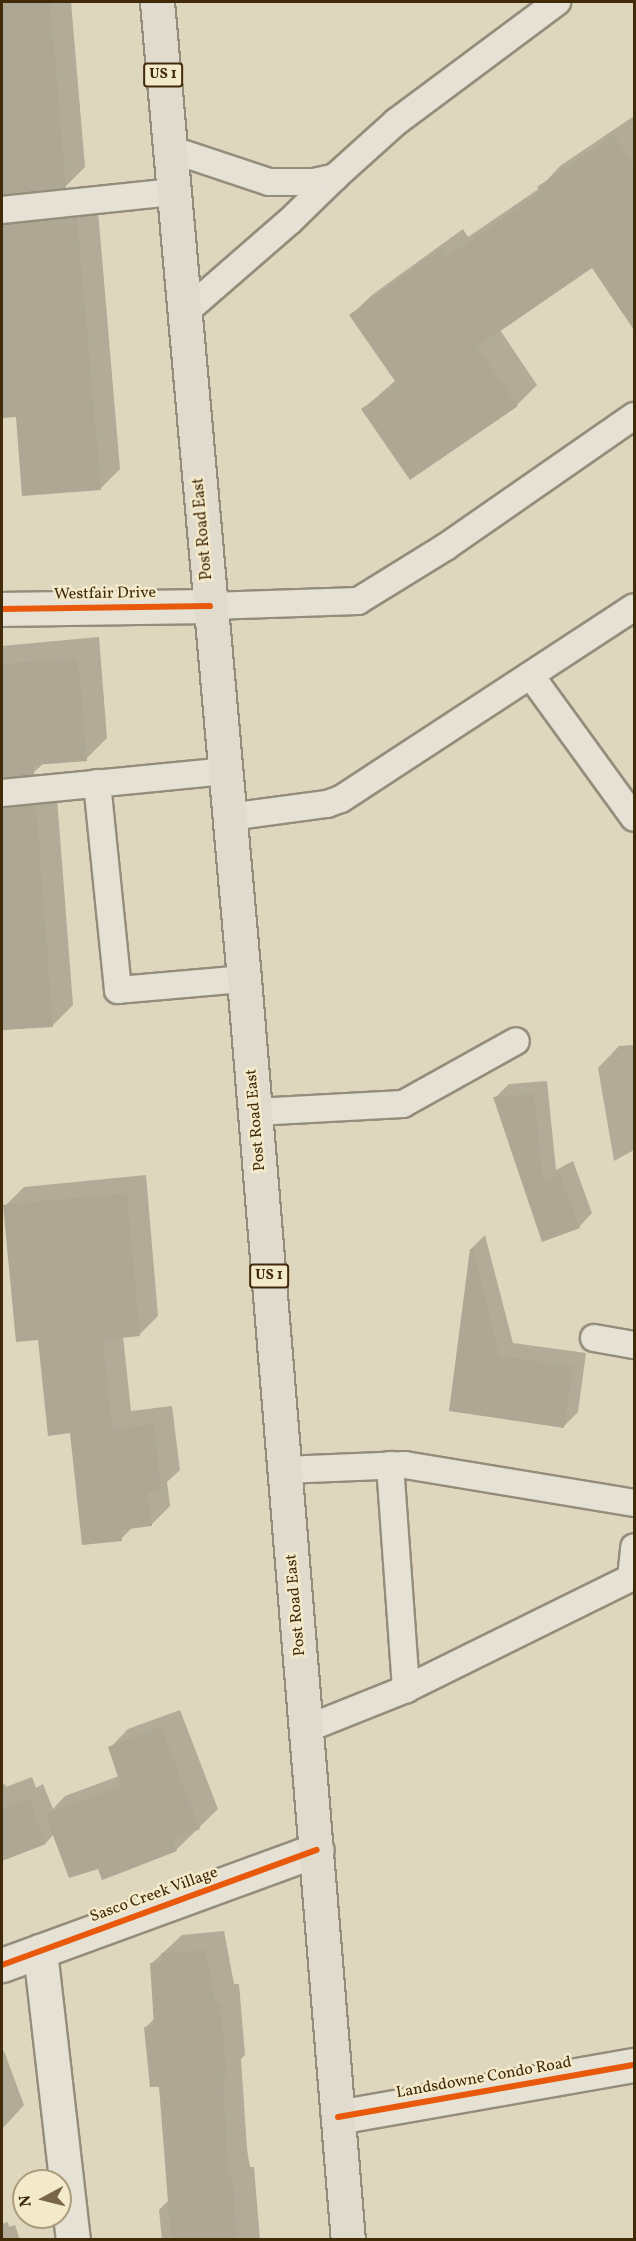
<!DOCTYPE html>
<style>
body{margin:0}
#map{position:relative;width:636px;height:2241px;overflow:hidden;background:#ded6bd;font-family:Vollkorn,serif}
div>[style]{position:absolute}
.shadow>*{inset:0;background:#0003}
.building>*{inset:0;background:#aea794}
.roads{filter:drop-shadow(2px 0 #958d7b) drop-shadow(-2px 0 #958d7b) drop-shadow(0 2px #958d7b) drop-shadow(0 -2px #958d7b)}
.lane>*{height:26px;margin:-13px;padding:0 13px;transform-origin:13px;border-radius:13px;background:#e5e1d4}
.street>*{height:33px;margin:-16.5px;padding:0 16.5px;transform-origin:16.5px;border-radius:16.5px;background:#e5e1d4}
.primary>*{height:33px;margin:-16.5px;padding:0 16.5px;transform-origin:16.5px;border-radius:16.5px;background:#e0dbcd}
.cycleway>*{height:6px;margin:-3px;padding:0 3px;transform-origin:3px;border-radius:3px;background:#e8590c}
span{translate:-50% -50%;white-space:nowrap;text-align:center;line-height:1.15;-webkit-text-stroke:5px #f3e9cb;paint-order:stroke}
.shield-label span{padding:2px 4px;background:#f3e9cb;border:2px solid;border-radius:4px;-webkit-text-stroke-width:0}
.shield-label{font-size:15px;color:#412a08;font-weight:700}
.street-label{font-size:16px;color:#412a08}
.frame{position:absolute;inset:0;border:3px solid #412a08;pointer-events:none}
.north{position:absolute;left:12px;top:2169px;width:60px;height:60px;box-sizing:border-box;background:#f3e9cb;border:2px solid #ac9d7d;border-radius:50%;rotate:263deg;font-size:16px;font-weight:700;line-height:24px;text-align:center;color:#412a08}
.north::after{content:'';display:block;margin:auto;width:21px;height:27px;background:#786647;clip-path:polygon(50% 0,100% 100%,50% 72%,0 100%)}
</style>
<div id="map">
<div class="shadow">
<div style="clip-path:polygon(2px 2px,71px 2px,85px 167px,65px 187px,7px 193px,10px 200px,97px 199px,120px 469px,100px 489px,17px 416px,2px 417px)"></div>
<div style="clip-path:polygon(634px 116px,634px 324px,593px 266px,500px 330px,537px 385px,517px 405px,363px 409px,396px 380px,351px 315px,372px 295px,463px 229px,468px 237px,540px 188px,560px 166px)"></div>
<div style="clip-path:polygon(99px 637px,107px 738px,86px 759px,44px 763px,33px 773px,9px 776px,10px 780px,56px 785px,73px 1005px,52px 1026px,2px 1030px,2px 646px)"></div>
<div style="clip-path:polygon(634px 1045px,634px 1150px,614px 1161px,598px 1068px,619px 1046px)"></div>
<div style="clip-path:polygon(547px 1081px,556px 1170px,573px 1161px,592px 1213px,579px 1227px,543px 1240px,495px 1098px,509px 1084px)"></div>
<div style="clip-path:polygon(146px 1175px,158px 1316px,139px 1335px,123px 1336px,131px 1411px,172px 1406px,180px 1470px,167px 1482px,170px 1506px,151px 1525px,133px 1527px,121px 1539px,71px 1432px,39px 1338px,5px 1206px,24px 1187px)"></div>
<div style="clip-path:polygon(485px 1235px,513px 1343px,586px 1353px,578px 1412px,564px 1426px,451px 1410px,471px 1249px)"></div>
<div style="clip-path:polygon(180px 1710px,218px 1809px,176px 1850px,99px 1867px,54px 1834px,46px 1843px,2px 1860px,2px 1785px,5px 1784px,6px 1787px,32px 1777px,36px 1788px,43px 1784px,53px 1809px,65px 1796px,119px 1776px,110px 1748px,128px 1729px)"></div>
<div style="clip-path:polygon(224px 1931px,234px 1984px,239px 1984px,245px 2055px,241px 2059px,247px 2149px,250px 2167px,254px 2167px,260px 2240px,162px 2240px,159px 2210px,169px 2200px,161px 2085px,146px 2027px,155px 2018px,151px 1964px,182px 1935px)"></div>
<div style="clip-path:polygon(4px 2051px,24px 2105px,2px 2129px,2px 2052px)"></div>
<div style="clip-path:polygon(8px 2222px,9px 2227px,15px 2225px,20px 2240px,2px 2240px,2px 2224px)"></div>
</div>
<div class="building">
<div style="clip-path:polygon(2px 2px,50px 2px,66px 188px,2px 195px)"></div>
<div style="clip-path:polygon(614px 135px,634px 165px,634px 330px,592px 268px,477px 347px,518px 406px,410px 480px,361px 409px,397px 384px,349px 315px,442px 248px,447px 257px,541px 192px,537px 187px)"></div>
<div style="clip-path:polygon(77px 218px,101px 490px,22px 496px,16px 417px,2px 418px,2px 225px)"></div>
<div style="clip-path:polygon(78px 658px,87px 761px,34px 765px,34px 775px,2px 778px,2px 664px)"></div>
<div style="clip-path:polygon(36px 805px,53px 1027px,2px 1030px,2px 808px)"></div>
<div style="clip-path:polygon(534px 1094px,543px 1182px,559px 1173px,580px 1228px,542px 1242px,493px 1097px)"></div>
<div style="clip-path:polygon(127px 1193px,140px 1336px,103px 1340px,112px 1429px,154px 1424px,161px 1490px,148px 1492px,152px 1526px,120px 1530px,122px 1541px,82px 1545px,70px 1433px,48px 1436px,38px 1340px,16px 1342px,3px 1205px)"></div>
<div style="clip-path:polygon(470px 1249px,473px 1249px,499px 1356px,573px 1366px,564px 1428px,449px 1411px)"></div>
<div style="clip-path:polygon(161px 1727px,200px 1829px,173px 1840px,177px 1851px,131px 1869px,102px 1880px,98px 1869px,69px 1878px,45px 1814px,121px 1786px,108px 1747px)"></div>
<div style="clip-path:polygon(29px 1798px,46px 1844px,2px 1861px,2px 1810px)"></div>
<div style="clip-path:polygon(205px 1950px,216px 2003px,220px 2003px,227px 2076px,223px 2076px,228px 2169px,233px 2186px,237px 2240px,171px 2240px,159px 2087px,150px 2087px,144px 2027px,154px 2026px,150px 1963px,163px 1962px,161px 1953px)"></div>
</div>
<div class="roads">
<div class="lane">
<div style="left:170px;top:149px;width:104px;rotate:18.4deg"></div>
<div style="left:269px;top:182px;width:45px"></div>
<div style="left:314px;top:182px;width:22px;rotate:-13deg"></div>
<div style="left:2px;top:210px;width:172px;rotate:-6deg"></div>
<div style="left:184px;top:313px;width:140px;rotate:-41deg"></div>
<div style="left:290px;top:221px;width:63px;rotate:-44.4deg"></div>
<div style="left:335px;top:177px;width:82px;rotate:-42deg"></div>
<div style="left:396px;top:122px;width:201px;rotate:-36.7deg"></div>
<div style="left:210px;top:606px;width:148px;rotate:-1.9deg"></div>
<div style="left:358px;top:601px;width:105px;rotate:-31.7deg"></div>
<div style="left:447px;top:546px;width:228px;rotate:-34.8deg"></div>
<div style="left:531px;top:676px;width:175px;rotate:54deg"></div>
<div style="left:97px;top:783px;width:208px;rotate:84.2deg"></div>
<div style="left:118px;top:990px;width:126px;rotate:-5deg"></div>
<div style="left:2px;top:793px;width:224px;rotate:-5.6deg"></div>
<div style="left:229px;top:817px;width:99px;rotate:-7.6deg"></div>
<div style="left:327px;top:804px;width:15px;rotate:-20deg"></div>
<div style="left:341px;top:799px;width:350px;rotate:-33.2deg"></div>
<div style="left:255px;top:1112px;width:148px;rotate:-3.1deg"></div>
<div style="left:403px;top:1104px;width:129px;rotate:-29.1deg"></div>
<div style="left:594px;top:1338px;width:41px;rotate:9.9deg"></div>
<div style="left:390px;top:1465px;width:225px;rotate:85.9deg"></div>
<div style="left:406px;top:1689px;width:251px;rotate:-26.3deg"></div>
<div style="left:631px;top:1578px;width:31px;rotate:-84deg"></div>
<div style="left:284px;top:1470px;width:121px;rotate:-2.4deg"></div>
<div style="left:405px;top:1465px;width:232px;rotate:9.4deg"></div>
<div style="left:306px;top:1729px;width:108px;rotate:-21.8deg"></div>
</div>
<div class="street">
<div style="left:2px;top:609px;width:208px;rotate:-0.8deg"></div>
<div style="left:40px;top:1951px;width:291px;rotate:83.5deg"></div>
<div style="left:2px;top:1965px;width:335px;rotate:-20.1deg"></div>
<div style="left:338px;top:2117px;width:301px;rotate:-10deg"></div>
</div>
<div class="primary">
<div style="left:157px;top:2px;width:981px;rotate:84.91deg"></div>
<div style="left:244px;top:979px;width:1265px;rotate:85.29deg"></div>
</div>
</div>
<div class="cycleway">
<div style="left:2px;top:609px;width:208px;rotate:-0.8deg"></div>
<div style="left:2px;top:1965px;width:335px;rotate:-20.1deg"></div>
<div style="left:338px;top:2117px;width:301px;rotate:-10deg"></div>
</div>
<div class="shield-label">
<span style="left:163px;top:75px">US 1</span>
<span style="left:269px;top:1276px">US 1</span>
</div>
<div class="street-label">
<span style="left:203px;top:529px;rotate:-95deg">Post Road East</span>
<span style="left:105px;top:594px;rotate:-1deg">Westfair Drive</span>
<span style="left:256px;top:1120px;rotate:-95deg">Post Road East</span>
<span style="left:296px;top:1605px;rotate:-95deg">Post Road East</span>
<span style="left:154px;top:1895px;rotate:-20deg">Sasco Creek Village</span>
<span style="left:484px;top:2078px;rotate:-10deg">Landsdowne Condo Road</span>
</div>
<div class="frame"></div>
<div class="north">N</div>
</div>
